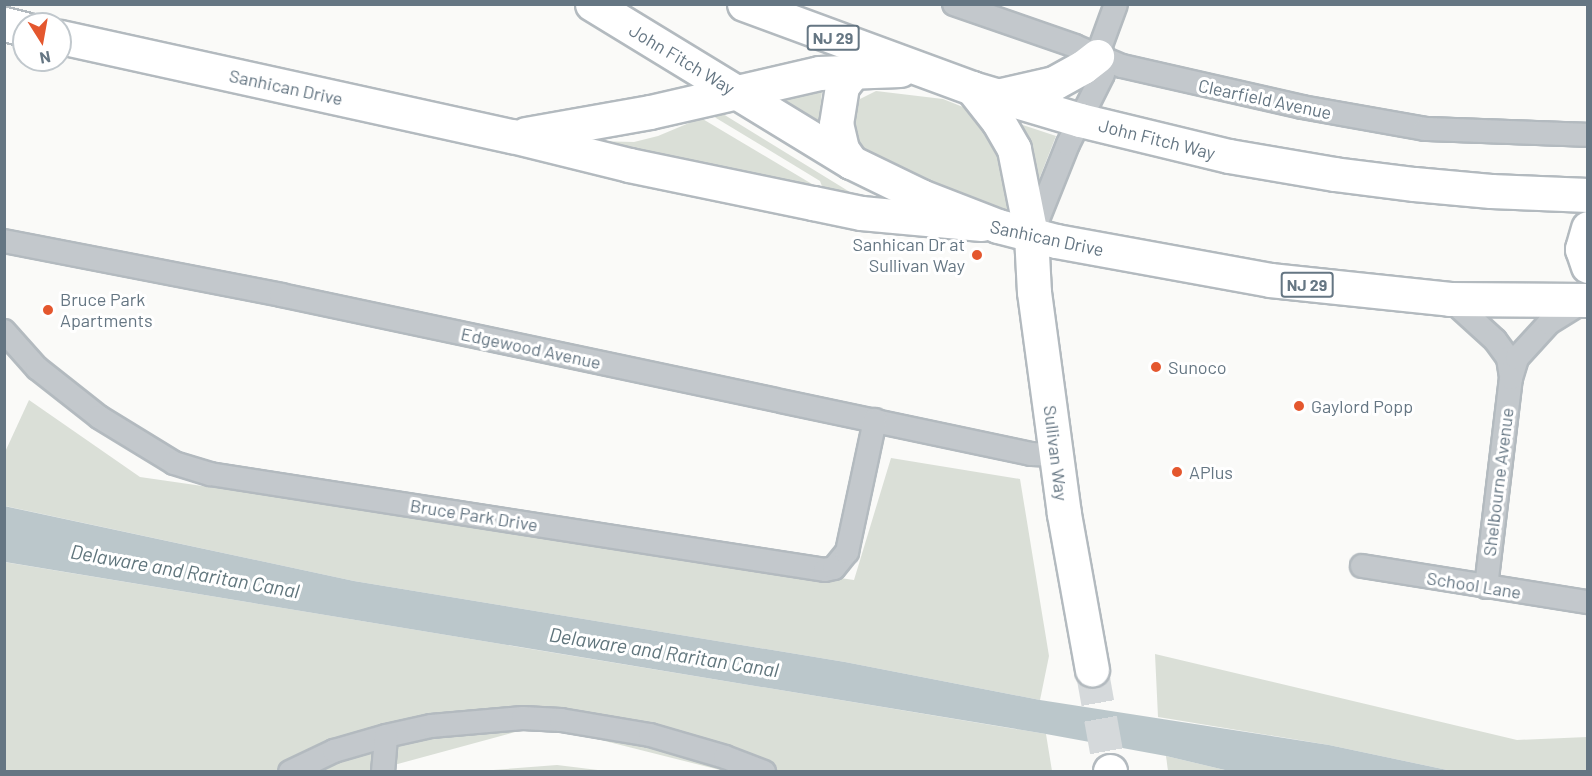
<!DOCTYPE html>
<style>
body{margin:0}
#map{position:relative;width:1592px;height:776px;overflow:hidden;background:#fafaf8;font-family:Barlow,sans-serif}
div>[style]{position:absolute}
.green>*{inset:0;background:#dadfd7}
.water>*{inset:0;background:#bbc7cb}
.secondary-tunnel>*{height:33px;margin-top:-16.5px;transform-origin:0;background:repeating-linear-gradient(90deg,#d5d9db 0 33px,transparent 0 49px)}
.roads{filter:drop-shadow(2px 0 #b3babf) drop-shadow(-2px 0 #b3babf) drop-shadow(0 2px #b3babf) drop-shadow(0 -2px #b3babf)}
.minor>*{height:22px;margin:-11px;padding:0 11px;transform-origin:11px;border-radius:11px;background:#c3c8cc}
.secondary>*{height:33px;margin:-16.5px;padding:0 16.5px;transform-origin:16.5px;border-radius:16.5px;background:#fff}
.trunk>*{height:33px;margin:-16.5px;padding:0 16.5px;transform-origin:16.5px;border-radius:16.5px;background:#fff}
.dots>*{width:16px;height:16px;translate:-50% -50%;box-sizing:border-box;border:3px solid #fff;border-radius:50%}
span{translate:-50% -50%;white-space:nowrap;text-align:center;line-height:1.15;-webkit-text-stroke:6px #fff;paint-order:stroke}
.shield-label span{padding:2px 4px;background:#fff;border:2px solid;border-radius:4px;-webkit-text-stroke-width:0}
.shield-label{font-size:16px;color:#657683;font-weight:700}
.street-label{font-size:18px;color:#657683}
.poi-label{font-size:18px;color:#657683}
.right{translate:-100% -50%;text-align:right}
.left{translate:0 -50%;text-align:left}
.water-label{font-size:20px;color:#60757c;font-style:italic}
.frame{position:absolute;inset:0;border:6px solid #657683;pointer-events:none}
.north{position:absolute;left:12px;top:12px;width:60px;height:60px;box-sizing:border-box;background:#fff;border:2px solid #c1c8cd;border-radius:50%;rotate:169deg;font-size:16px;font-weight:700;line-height:24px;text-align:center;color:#657683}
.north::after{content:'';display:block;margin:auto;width:21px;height:27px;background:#e4572e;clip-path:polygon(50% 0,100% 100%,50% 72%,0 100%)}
</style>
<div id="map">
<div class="green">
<div style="clip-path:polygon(804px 91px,822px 91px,819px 123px,779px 99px)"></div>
<div style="clip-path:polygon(876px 91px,943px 99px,963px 107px,981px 122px,1001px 158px,1011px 211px,948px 192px,869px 153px,856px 142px,851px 128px,852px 113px,860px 99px)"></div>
<div style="clip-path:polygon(717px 113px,723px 114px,858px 197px,823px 189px,820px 181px,716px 118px,712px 114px)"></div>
<div style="clip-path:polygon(701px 118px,812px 184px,808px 187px,594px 141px,634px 142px,658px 136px)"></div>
<div style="clip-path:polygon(1014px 122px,1056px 136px,1038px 182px,1029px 143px,1024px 133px)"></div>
<div style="clip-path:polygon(29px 400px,140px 477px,854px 580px,891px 458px,1020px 479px,1049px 656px,1040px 700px,845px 662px,354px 581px,5px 506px,5px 452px)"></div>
<div style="clip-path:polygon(4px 562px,1046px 734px,1052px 771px,724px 771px,541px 725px,372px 771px,5px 771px)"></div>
<div style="clip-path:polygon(1155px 654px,1517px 740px,1587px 737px,1587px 771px,1452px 771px,1329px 745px,1158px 717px)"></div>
<div style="clip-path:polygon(1166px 756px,1229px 771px,1168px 771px)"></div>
<div style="clip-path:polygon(557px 765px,606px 771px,480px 771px)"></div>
</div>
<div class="water">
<div style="clip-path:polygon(4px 506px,354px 581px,845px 662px,1040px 700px,1329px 745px,1452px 771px,1229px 771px,1166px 756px,1046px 734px,5px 562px)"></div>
</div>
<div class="secondary-tunnel">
<div style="left:1092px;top:670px;width:103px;rotate:79.9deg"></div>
</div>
<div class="roads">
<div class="minor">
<div style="left:954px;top:4px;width:128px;rotate:19.1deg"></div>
<div style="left:1075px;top:46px;width:51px;rotate:23.1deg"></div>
<div style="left:1122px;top:66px;width:185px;rotate:12.8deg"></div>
<div style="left:1302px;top:107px;width:125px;rotate:10.1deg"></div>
<div style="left:1425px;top:129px;width:163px;rotate:2.1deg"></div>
<div style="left:1032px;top:234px;width:97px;rotate:-68.2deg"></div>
<div style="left:1068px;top:144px;width:78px;rotate:-63.4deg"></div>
<div style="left:1103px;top:74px;width:19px;rotate:-108deg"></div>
<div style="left:1097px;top:56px;width:55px;rotate:-69.9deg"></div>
<div style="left:4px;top:241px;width:282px;rotate:11deg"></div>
<div style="left:281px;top:295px;width:767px;rotate:11.97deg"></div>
<div style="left:1031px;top:454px;width:25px;rotate:2deg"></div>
<div style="left:1450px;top:299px;width:61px;rotate:42.3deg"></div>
<div style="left:1495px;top:340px;width:22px;rotate:54deg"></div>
<div style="left:1508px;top:358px;width:20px;rotate:81deg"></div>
<div style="left:4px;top:331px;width:50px;rotate:48.3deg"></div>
<div style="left:37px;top:368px;width:79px;rotate:38.3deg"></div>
<div style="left:99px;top:417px;width:88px;rotate:31.5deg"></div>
<div style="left:174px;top:463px;width:38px;rotate:17deg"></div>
<div style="left:210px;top:474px;width:622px;rotate:8.87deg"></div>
<div style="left:825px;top:570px;width:9px;rotate:-13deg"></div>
<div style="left:834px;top:568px;width:21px;rotate:-51deg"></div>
<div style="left:847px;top:552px;width:135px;rotate:-78deg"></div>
<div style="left:1362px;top:566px;width:229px;rotate:9.1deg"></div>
<div style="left:1486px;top:587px;width:210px;rotate:-83.2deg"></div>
<div style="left:1511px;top:378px;width:21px;rotate:-73deg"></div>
<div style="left:1517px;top:358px;width:47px;rotate:-47.6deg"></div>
<div style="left:1549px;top:323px;width:40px;rotate:-32deg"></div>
<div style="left:290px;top:772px;width:49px;rotate:-25.5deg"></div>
<div style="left:334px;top:751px;width:54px;rotate:-16.1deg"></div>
<div style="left:386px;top:736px;width:46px;rotate:-12.5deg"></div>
<div style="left:431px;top:726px;width:92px;rotate:-5deg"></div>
<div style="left:523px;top:718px;width:38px;rotate:3deg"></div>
<div style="left:561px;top:720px;width:90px;rotate:9.6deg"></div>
<div style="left:650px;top:735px;width:78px;rotate:16.3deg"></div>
<div style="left:725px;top:757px;width:42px;rotate:21deg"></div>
<div style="left:383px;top:772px;width:36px;rotate:-85deg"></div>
</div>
<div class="secondary">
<div style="left:4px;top:24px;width:21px;rotate:14deg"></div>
<div style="left:60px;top:37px;width:463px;rotate:12.4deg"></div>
<div style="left:512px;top:136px;width:121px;rotate:13.9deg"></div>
<div style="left:629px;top:165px;width:188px;rotate:11.7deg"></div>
<div style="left:813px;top:203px;width:49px;rotate:11.8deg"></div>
<div style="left:861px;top:213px;width:121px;rotate:5.2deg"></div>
<div style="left:526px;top:134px;width:126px;rotate:-10.1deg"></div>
<div style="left:650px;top:112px;width:89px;rotate:-12.9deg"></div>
<div style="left:1031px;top:235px;width:57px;rotate:87deg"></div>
<div style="left:1034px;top:292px;width:224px;rotate:82.3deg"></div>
<div style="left:1064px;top:514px;width:158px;rotate:79.8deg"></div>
<div style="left:1110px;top:771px;width:1px;rotate:90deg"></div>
</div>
<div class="trunk">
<div style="left:592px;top:4px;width:303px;rotate:31.4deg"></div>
<div style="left:851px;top:162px;width:78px;rotate:25.9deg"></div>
<div style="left:921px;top:196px;width:83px;rotate:21.3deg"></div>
<div style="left:998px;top:226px;width:60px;rotate:14.5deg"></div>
<div style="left:1056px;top:241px;width:218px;rotate:10.3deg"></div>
<div style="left:1270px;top:280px;width:181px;rotate:6deg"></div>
<div style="left:1450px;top:299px;width:138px;rotate:0.4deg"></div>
<div style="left:744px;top:4px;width:243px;rotate:20.2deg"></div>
<div style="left:972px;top:88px;width:113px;rotate:16.5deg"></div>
<div style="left:1080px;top:120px;width:153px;rotate:13.6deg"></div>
<div style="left:1229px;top:156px;width:107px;rotate:9.7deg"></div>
<div style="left:1334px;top:174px;width:81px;rotate:7.1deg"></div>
<div style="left:1414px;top:184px;width:77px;rotate:5.2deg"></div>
<div style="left:1491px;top:191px;width:97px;rotate:2.4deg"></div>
<div style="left:972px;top:88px;width:42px;rotate:51.8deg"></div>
<div style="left:998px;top:121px;width:32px;rotate:60deg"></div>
<div style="left:1014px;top:149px;width:88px;rotate:78.8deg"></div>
<div style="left:737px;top:92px;width:84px;rotate:-13deg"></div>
<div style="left:819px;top:73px;width:81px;rotate:-2.1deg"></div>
<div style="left:1001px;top:95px;width:54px;rotate:-12.8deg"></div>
<div style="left:1054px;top:83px;width:33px;rotate:-29deg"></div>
<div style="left:1083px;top:67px;width:18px;rotate:-38deg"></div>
<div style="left:851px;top:162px;width:16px;rotate:-125deg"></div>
<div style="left:842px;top:149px;width:26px;rotate:-103deg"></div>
<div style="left:836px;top:124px;width:38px;rotate:-81deg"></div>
<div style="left:842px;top:86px;width:19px;rotate:-51deg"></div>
<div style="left:1588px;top:228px;width:22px;rotate:106deg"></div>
<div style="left:1582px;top:249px;width:18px;rotate:71deg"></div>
</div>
</div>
<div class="dots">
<div style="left:977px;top:255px;background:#e4572e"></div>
<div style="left:48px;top:310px;background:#e4572e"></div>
<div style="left:1156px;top:367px;background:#e4572e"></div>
<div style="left:1299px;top:406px;background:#e4572e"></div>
<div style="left:1177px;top:472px;background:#e4572e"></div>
</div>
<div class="shield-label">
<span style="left:833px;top:38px">NJ 29</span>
<span style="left:1307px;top:285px">NJ 29</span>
</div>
<div class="street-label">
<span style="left:682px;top:59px;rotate:31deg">John Fitch Way</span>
<span style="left:286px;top:87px;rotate:12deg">Sanhican Drive</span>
<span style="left:1265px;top:99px;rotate:12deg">Clearfield Avenue</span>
<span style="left:1157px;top:139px;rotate:14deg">John Fitch Way</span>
<span style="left:1047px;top:238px;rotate:12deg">Sanhican Drive</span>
<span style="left:531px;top:348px;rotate:12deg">Edgewood Avenue</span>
<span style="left:1056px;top:453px;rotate:83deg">Sullivan Way</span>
<span style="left:1498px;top:482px;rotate:-83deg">Shelbourne Avenue</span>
<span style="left:474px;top:515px;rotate:9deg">Bruce Park Drive</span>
<span style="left:1474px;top:585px;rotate:9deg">School Lane</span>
</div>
<div class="poi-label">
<span class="right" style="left:965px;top:255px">Sanhican Dr at<br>Sullivan Way</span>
<span class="left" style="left:60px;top:310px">Bruce Park<br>Apartments</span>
<span class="left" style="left:1168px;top:367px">Sunoco</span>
<span class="left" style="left:1311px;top:406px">Gaylord Popp</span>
<span class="left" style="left:1189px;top:472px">APlus</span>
</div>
<div class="water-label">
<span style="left:185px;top:571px;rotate:10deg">Delaware and Raritan Canal</span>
<span style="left:664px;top:652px;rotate:9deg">Delaware and Raritan Canal</span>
</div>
<div class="frame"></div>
<div class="north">N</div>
</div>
